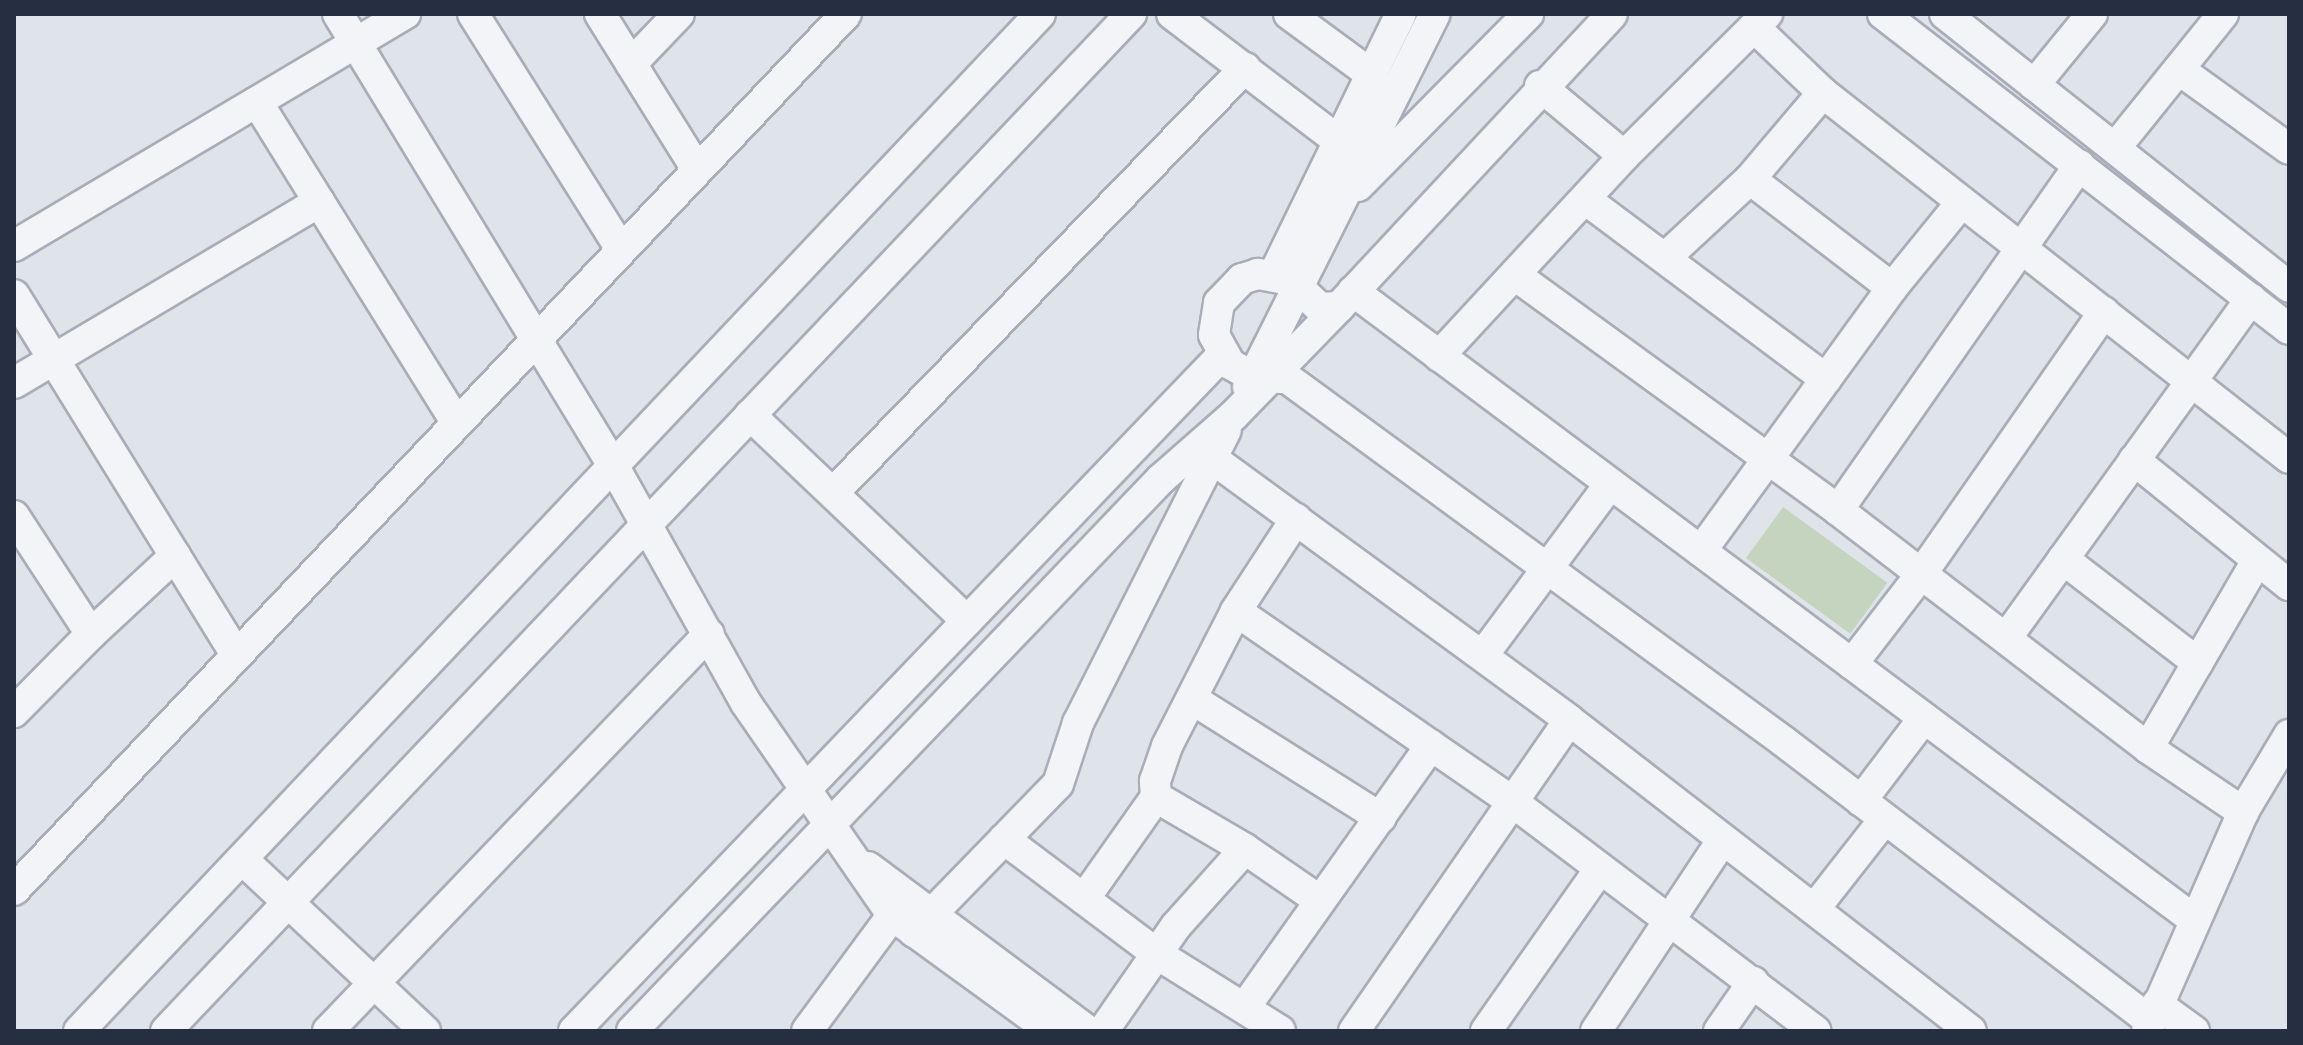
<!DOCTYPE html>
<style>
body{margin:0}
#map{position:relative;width:2303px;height:1045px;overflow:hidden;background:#dfe3ea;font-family:Signika,sans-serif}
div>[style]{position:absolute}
.green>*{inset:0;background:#c4d4bf;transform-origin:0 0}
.roads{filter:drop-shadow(2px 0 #a8adb8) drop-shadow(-2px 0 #a8adb8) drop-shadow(0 2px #a8adb8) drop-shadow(0 -2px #a8adb8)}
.minor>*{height:30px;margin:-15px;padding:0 15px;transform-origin:15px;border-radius:15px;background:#f2f4f7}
span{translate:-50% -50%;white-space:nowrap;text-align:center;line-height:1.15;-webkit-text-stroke:6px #eef2f7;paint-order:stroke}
.frame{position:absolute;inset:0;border:16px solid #262f42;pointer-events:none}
</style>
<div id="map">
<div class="green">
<div style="left:1783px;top:507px;width:129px;height:63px;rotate:36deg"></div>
</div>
<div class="roads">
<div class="minor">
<div style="left:338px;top:14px;width:530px;rotate:58.65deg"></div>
<div style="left:614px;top:467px;width:270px;rotate:60.8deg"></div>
<div style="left:746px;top:703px;width:259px;rotate:55.4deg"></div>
<div style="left:893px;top:916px;width:195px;rotate:36deg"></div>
<div style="left:473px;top:14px;width:278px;rotate:57.8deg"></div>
<div style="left:600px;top:14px;width:183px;rotate:58deg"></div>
<div style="left:1172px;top:14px;width:210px;rotate:37.3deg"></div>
<div style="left:1289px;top:14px;width:103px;rotate:36.3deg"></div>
<div style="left:1883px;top:14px;width:514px;rotate:37.81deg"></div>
<div style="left:1945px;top:14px;width:439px;rotate:38.4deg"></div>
<div style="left:1754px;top:27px;width:95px;rotate:43.7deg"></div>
<div style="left:1823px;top:93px;width:592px;rotate:38.07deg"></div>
<div style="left:631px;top:64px;width:69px;rotate:-46.2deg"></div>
<div style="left:2181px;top:71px;width:133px;rotate:35.8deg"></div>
<div style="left:2034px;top:85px;width:92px;rotate:-50.8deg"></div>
<div style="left:1540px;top:86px;width:109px;rotate:39.8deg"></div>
<div style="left:257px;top:102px;width:377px;rotate:58.1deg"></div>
<div style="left:2115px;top:148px;width:172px;rotate:-51.1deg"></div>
<div style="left:1750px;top:179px;width:179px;rotate:37.5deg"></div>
<div style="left:1358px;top:186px;width:242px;rotate:-45.3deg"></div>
<div style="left:1585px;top:199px;width:301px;rotate:36.8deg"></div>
<div style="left:14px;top:246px;width:455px;rotate:-30.7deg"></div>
<div style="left:1666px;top:257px;width:115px;rotate:-42.9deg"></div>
<div style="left:1750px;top:179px;width:113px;rotate:-49.7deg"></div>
<div style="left:1274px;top:274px;width:289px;rotate:-64deg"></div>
<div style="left:1515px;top:275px;width:399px;rotate:36deg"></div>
<div style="left:1838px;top:510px;width:391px;rotate:37.5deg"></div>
<div style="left:2148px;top:748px;width:115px;rotate:34deg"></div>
<div style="left:1353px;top:291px;width:1049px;rotate:36.78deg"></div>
<div style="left:14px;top:295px;width:423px;rotate:58.3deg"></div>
<div style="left:1339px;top:307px;width:19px;rotate:177deg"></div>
<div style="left:1320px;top:308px;width:41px;rotate:-137deg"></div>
<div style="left:1290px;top:280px;width:33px;rotate:-169deg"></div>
<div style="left:1258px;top:274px;width:17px;rotate:163deg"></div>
<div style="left:1242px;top:279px;width:33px;rotate:134deg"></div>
<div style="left:1219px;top:303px;width:32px;rotate:99deg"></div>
<div style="left:1214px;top:335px;width:33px;rotate:61deg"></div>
<div style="left:1230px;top:364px;width:26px;rotate:29deg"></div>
<div style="left:1253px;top:377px;width:34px;rotate:2deg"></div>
<div style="left:1287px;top:378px;width:615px;rotate:36.2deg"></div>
<div style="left:1783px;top:741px;width:462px;rotate:37.3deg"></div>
<div style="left:1439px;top:356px;width:272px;rotate:-47.2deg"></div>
<div style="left:1624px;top:156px;width:202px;rotate:-44.8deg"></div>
<div style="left:14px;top:383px;width:355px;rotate:-30.7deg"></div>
<div style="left:1248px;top:387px;width:417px;rotate:-63.4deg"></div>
<div style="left:750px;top:415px;width:299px;rotate:43.5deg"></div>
<div style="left:2134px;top:460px;width:199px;rotate:38.9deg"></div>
<div style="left:1217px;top:462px;width:436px;rotate:36.2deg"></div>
<div style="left:1569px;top:720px;width:508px;rotate:37.73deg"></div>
<div style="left:833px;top:493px;width:592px;rotate:-45.89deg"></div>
<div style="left:1838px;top:510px;width:421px;rotate:-55deg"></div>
<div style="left:14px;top:516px;width:141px;rotate:56.9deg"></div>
<div style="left:91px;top:634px;width:110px;rotate:134.6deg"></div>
<div style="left:1701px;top:551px;width:325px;rotate:-54deg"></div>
<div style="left:1892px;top:288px;width:109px;rotate:-50.9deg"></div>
<div style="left:2063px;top:559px;width:170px;rotate:37.6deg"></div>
<div style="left:1236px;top:611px;width:338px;rotate:34.6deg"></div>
<div style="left:1514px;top:803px;width:378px;rotate:37.1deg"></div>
<div style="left:91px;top:634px;width:115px;rotate:-42.9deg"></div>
<div style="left:2007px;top:637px;width:417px;rotate:-54.2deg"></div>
<div style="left:1483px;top:655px;width:213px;rotate:-53.4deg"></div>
<div style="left:1852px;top:664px;width:115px;rotate:-52.4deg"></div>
<div style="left:1922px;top:573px;width:318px;rotate:-55.1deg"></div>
<div style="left:1192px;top:699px;width:223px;rotate:32.2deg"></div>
<div style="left:2148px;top:748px;width:216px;rotate:-59.8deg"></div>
<div style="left:1861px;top:801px;width:104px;rotate:-52.8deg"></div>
<div style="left:1004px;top:839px;width:191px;rotate:36.9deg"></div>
<div style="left:1157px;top:954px;width:145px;rotate:32deg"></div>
<div style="left:1245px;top:849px;width:103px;rotate:-149.7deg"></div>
<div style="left:1156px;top:797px;width:16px;rotate:-94deg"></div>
<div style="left:1155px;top:781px;width:37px;rotate:-71deg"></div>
<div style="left:1167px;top:746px;width:152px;rotate:-62.9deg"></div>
<div style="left:1236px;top:611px;width:110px;rotate:-56.9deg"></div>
<div style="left:242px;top:859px;width:251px;rotate:43.2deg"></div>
<div style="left:868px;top:867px;width:274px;rotate:36.7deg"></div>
<div style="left:14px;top:890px;width:1208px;rotate:-46.48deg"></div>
<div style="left:1084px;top:899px;width:125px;rotate:-54.8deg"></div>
<div style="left:1815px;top:908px;width:112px;rotate:-51.9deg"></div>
<div style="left:914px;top:932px;width:206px;rotate:-45.8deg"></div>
<div style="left:1058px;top:784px;width:64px;rotate:-71.8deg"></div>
<div style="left:1078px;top:723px;width:328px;rotate:-63.2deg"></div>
<div style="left:2157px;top:1004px;width:46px;rotate:36.1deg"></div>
<div style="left:1245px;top:1007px;width:321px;rotate:-54.6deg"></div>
<div style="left:79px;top:1031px;width:1399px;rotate:-46.62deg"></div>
<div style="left:166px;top:1031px;width:1402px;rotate:-46.5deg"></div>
<div style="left:328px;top:1031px;width:550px;rotate:-46.18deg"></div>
<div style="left:574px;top:1031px;width:936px;rotate:-46.21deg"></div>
<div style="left:632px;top:1031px;width:765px;rotate:-46.22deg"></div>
<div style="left:1161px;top:479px;width:97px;rotate:-41.2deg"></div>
<div style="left:1234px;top:415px;width:151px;rotate:-45.8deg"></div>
<div style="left:1339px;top:307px;width:400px;rotate:-47deg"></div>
<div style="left:807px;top:1031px;width:162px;rotate:-53.6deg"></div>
<div style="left:1103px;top:1031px;width:128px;rotate:-55.2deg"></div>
<div style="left:1176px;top:926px;width:103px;rotate:-48.1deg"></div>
<div style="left:1245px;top:849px;width:90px;rotate:34.6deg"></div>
<div style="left:1354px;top:1031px;width:378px;rotate:-55.3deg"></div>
<div style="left:1486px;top:1031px;width:197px;rotate:-54.9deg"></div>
<div style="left:1596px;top:1031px;width:227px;rotate:-56.5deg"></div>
<div style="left:1719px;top:1031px;width:60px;rotate:-55.2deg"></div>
<div style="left:2147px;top:1031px;width:239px;rotate:-66.3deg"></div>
<div style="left:2243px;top:812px;width:90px;rotate:-59.1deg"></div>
</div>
</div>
<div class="frame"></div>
</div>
